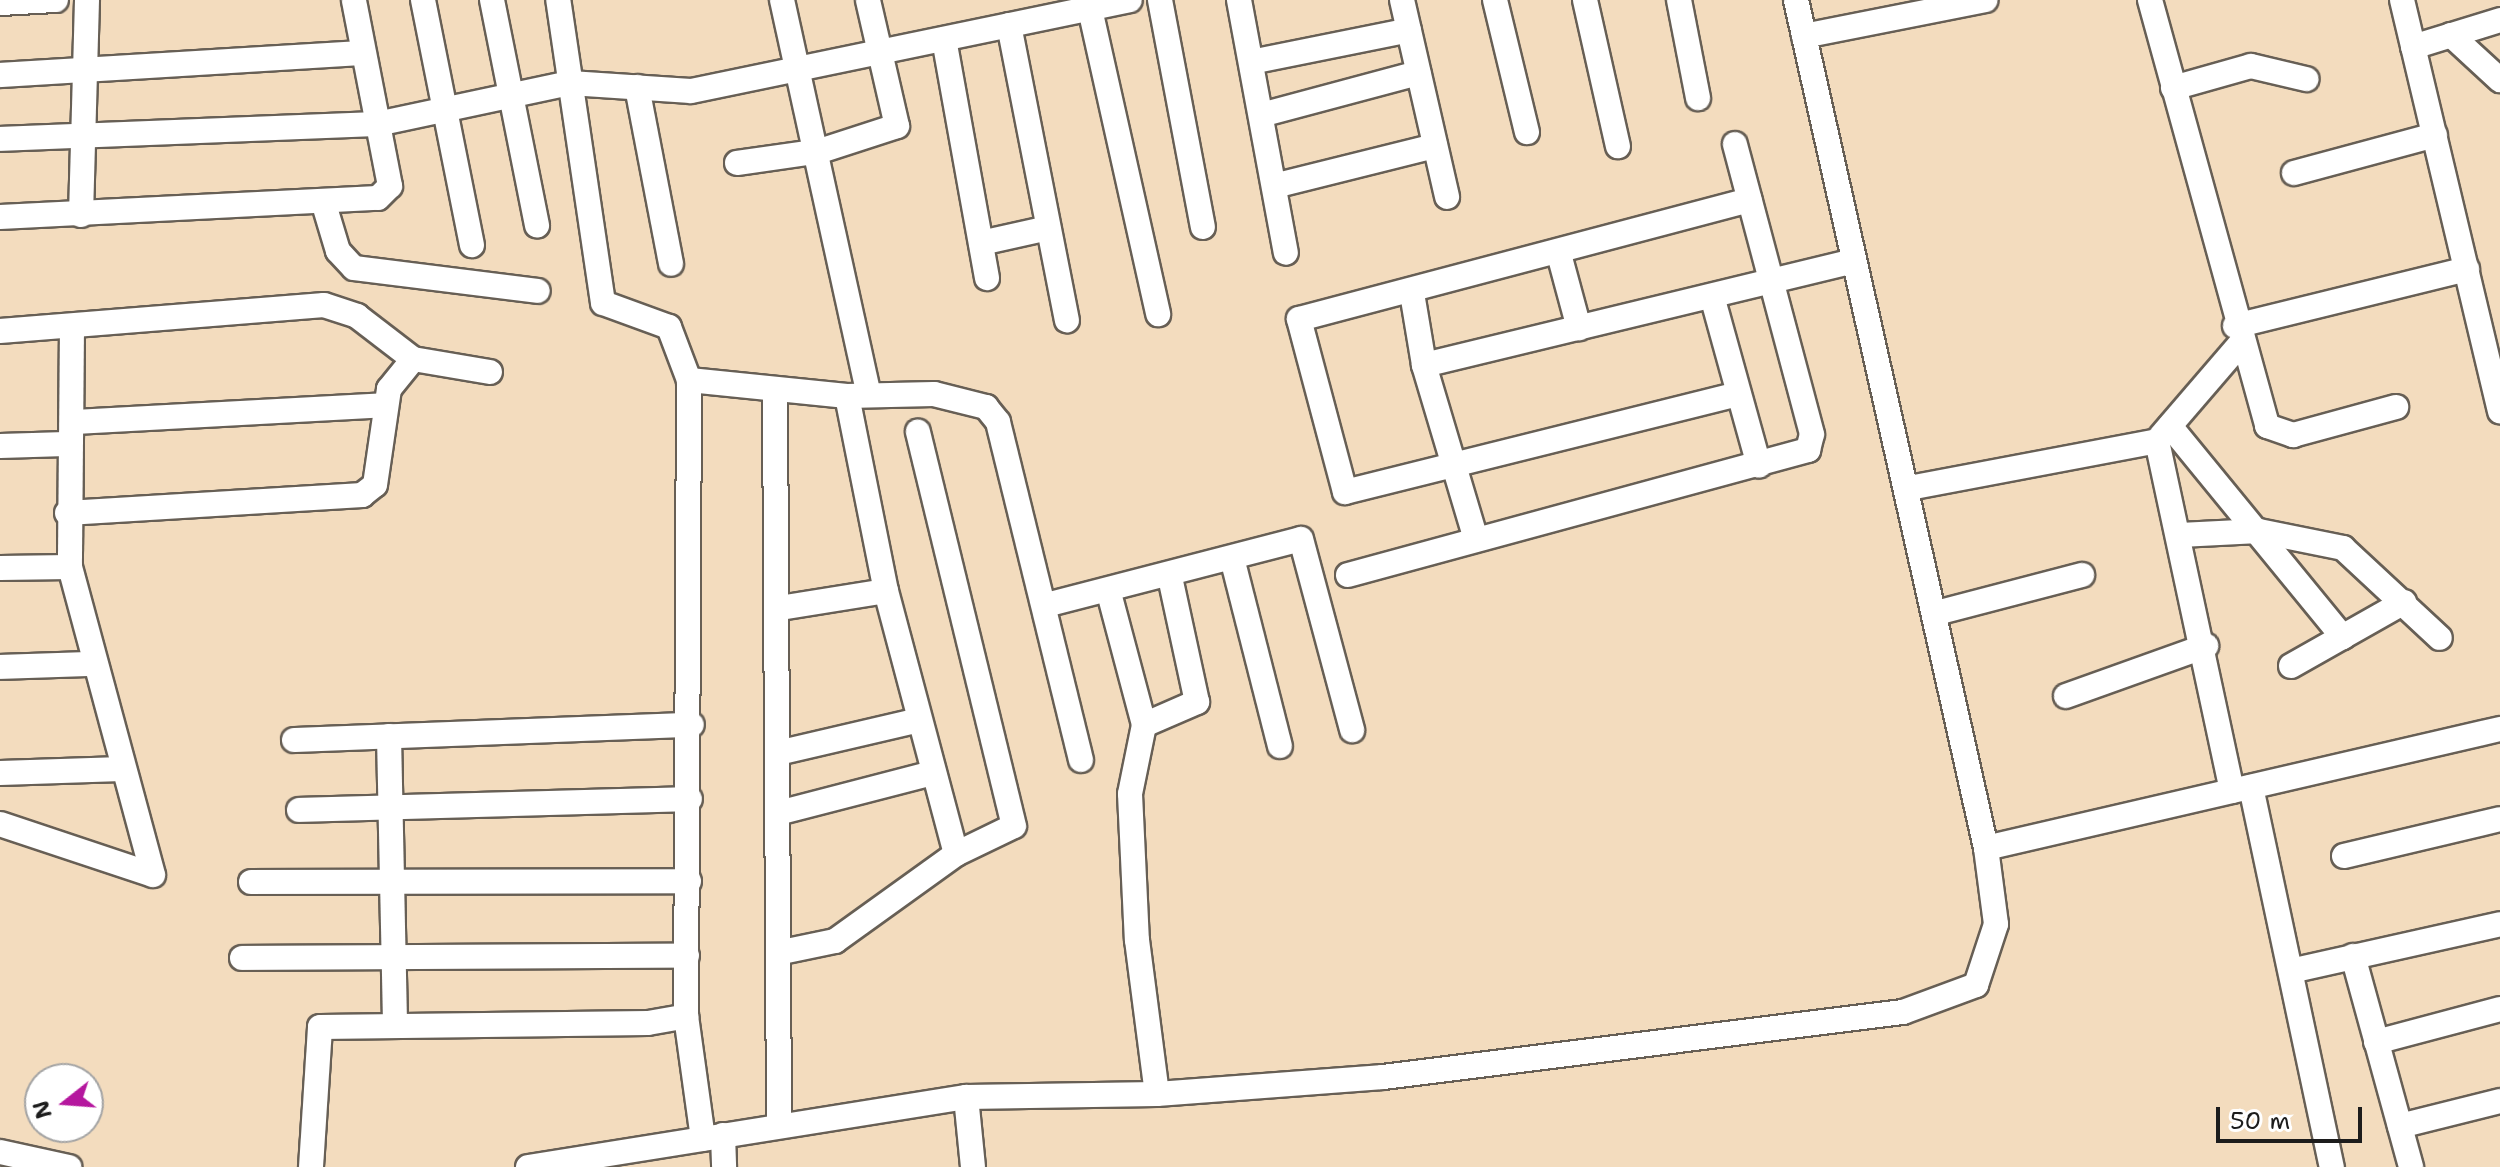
<!DOCTYPE html>
<style>
body{margin:0}
#map{position:relative;width:2500px;height:1167px;overflow:hidden;background:#f3dcbe;font-family:"Shantell Sans",sans-serif}
div>[style]{position:absolute}
.roads{filter:drop-shadow(2px 0 #675f55) drop-shadow(-2px 0 #675f55) drop-shadow(0 2px #675f55) drop-shadow(0 -2px #675f55)}
.minor>*{height:24px;margin:-12px;padding:0 12px;transform-origin:12px;border-radius:12px;background:#fff}
span{translate:-50% -50%;white-space:nowrap;text-align:center;line-height:1.15;-webkit-text-stroke:8px #fff;paint-order:stroke}
.north{position:absolute;left:24px;top:1063px;width:80px;height:80px;box-sizing:border-box;background:#fff;border:2px solid #a4a4a4;border-radius:50%;rotate:253deg;font-size:22px;font-weight:700;line-height:32px;text-align:center;color:#1c1c1c}
.north::after{content:'';display:block;margin:auto;width:28px;height:36px;background:#b5179e;clip-path:polygon(50% 0,100% 100%,50% 72%,0 100%)}
.scale{position:absolute;left:2216px;top:1107px;width:146px;height:36px;box-sizing:border-box;border:4px solid #1c1c1c;border-top:0;padding-left:10px;font-size:24px;line-height:28px;white-space:nowrap;color:#1c1c1c;-webkit-text-stroke:6px #fff;paint-order:stroke}
</style>
<div id="map">
<div class="roads">
<div class="minor">
<div style="left:423px;top:0;width:250px;rotate:78.7deg"></div>
<div style="left:492px;top:0;width:230px;rotate:78.7deg"></div>
<div style="left:782px;top:0;width:404px;rotate:77.6deg"></div>
<div style="left:1088px;top:0;width:322px;rotate:77.4deg"></div>
<div style="left:1160px;top:0;width:231px;rotate:79.3deg"></div>
<div style="left:1239px;top:0;width:257px;rotate:79.5deg"></div>
<div style="left:1402px;top:0;width:202px;rotate:77.1deg"></div>
<div style="left:1495px;top:0;width:136px;rotate:76.4deg"></div>
<div style="left:1585px;top:0;width:150px;rotate:77.3deg"></div>
<div style="left:1679px;top:0;width:100px;rotate:79deg"></div>
<div style="left:2150px;top:0;width:442px;rotate:74.6deg"></div>
<div style="left:2267px;top:426px;width:28px;rotate:19deg"></div>
<div style="left:2293px;top:435px;width:107px;rotate:-15.2deg"></div>
<div style="left:2402px;top:0;width:423px;rotate:76.6deg"></div>
<div style="left:0;top:3px;width:56px;rotate:-3.1deg"></div>
<div style="left:1009px;top:25px;width:301px;rotate:78.9deg"></div>
<div style="left:2451px;top:35px;width:67px;rotate:42.6deg"></div>
<div style="left:1804px;top:36px;width:185px;rotate:-11.2deg"></div>
<div style="left:944px;top:39px;width:243px;rotate:79.8deg"></div>
<div style="left:2413px;top:47px;width:91px;rotate:-17.2deg"></div>
<div style="left:1251px;top:62px;width:161px;rotate:-11.4deg"></div>
<div style="left:0;top:75px;width:362px;rotate:-3.5deg"></div>
<div style="left:637px;top:87px;width:180px;rotate:79.1deg"></div>
<div style="left:2173px;top:88px;width:81px;rotate:-15.8deg"></div>
<div style="left:2251px;top:66px;width:57px;rotate:13.3deg"></div>
<div style="left:1261px;top:115px;width:163px;rotate:-15deg"></div>
<div style="left:0;top:139px;width:377px;rotate:-2.3deg"></div>
<div style="left:377px;top:124px;width:197px;rotate:-12deg"></div>
<div style="left:570px;top:83px;width:121px;rotate:3.8deg"></div>
<div style="left:691px;top:91px;width:448px;rotate:-11.7deg"></div>
<div style="left:737px;top:163px;width:84px;rotate:-8.2deg"></div>
<div style="left:820px;top:151px;width:81px;rotate:-18deg"></div>
<div style="left:897px;top:126px;width:129px;rotate:-103deg"></div>
<div style="left:2294px;top:173px;width:146px;rotate:-15.1deg"></div>
<div style="left:1274px;top:186px;width:166px;rotate:-14deg"></div>
<div style="left:323px;top:201px;width:52px;rotate:73.3deg"></div>
<div style="left:338px;top:251px;width:23px;rotate:47deg"></div>
<div style="left:354px;top:268px;width:185px;rotate:7.1deg"></div>
<div style="left:81px;top:215px;width:215px;rotate:-88.4deg"></div>
<div style="left:0;top:217px;width:378px;rotate:-2.9deg"></div>
<div style="left:378px;top:198px;width:17px;rotate:-45deg"></div>
<div style="left:390px;top:186px;width:189px;rotate:-101deg"></div>
<div style="left:981px;top:243px;width:69px;rotate:-12.6deg"></div>
<div style="left:1559px;top:254px;width:77px;rotate:74.9deg"></div>
<div style="left:1412px;top:293px;width:73px;rotate:80.5deg"></div>
<div style="left:1424px;top:365px;width:182px;rotate:73.4deg"></div>
<div style="left:1712px;top:296px;width:176px;rotate:74.5deg"></div>
<div style="left:2235px;top:326px;width:239px;rotate:-13.8deg"></div>
<div style="left:72px;top:327px;width:240px;rotate:90.5deg"></div>
<div style="left:70px;top:567px;width:319px;rotate:74.9deg"></div>
<div style="left:0;top:331px;width:325px;rotate:-4.6deg"></div>
<div style="left:324px;top:305px;width:35px;rotate:18deg"></div>
<div style="left:357px;top:316px;width:71px;rotate:37.5deg"></div>
<div style="left:413px;top:359px;width:78px;rotate:9.6deg"></div>
<div style="left:1424px;top:365px;width:442px;rotate:-13.6deg"></div>
<div style="left:689px;top:380px;width:159px;rotate:5.8deg"></div>
<div style="left:847px;top:396px;width:199px;rotate:78.7deg"></div>
<div style="left:886px;top:591px;width:272px;rotate:75.1deg"></div>
<div style="left:775px;top:390px;width:735px;rotate:89.69deg"></div>
<div style="left:1738px;top:394px;width:405px;rotate:166deg"></div>
<div style="left:1345px;top:492px;width:179px;rotate:-104.9deg"></div>
<div style="left:1299px;top:319px;width:466px;rotate:-14.8deg"></div>
<div style="left:847px;top:396px;width:87px;rotate:-1.3deg"></div>
<div style="left:934px;top:394px;width:54px;rotate:14deg"></div>
<div style="left:986px;top:407px;width:19px;rotate:51deg"></div>
<div style="left:998px;top:422px;width:348px;rotate:76.2deg"></div>
<div style="left:73px;top:422px;width:313px;rotate:-3.1deg"></div>
<div style="left:2170px;top:426px;width:273px;rotate:50.7deg"></div>
<div style="left:2161px;top:436px;width:121px;rotate:-49.3deg"></div>
<div style="left:0;top:446px;width:66px;rotate:-1.7deg"></div>
<div style="left:1909px;top:488px;width:252px;rotate:-10.7deg"></div>
<div style="left:2157px;top:441px;width:358px;rotate:77.9deg"></div>
<div style="left:67px;top:513px;width:296px;rotate:-3.5deg"></div>
<div style="left:362px;top:495px;width:16px;rotate:-38deg"></div>
<div style="left:375px;top:485px;width:97px;rotate:-81.7deg"></div>
<div style="left:389px;top:389px;width:38px;rotate:-51deg"></div>
<div style="left:2180px;top:535px;width:79px;rotate:-2.9deg"></div>
<div style="left:2259px;top:531px;width:86px;rotate:11.4deg"></div>
<div style="left:2343px;top:548px;width:132px;rotate:42.9deg"></div>
<div style="left:1232px;top:558px;width:194px;rotate:75.7deg"></div>
<div style="left:0;top:568px;width:70px;rotate:-0.8deg"></div>
<div style="left:1348px;top:575px;width:477px;rotate:-15.2deg"></div>
<div style="left:1808px;top:450px;width:16px;rotate:-76deg"></div>
<div style="left:1812px;top:434px;width:300px;rotate:-104.9deg"></div>
<div style="left:1109px;top:593px;width:137px;rotate:75.1deg"></div>
<div style="left:1144px;top:725px;width:70px;rotate:101.5deg"></div>
<div style="left:1130px;top:794px;width:146px;rotate:87.3deg"></div>
<div style="left:1137px;top:940px;width:155px;rotate:82.6deg"></div>
<div style="left:1046px;top:605px;width:263px;rotate:-14.5deg"></div>
<div style="left:1301px;top:539px;width:198px;rotate:75deg"></div>
<div style="left:780px;top:608px;width:107px;rotate:-9.1deg"></div>
<div style="left:1936px;top:613px;width:151px;rotate:-14.6deg"></div>
<div style="left:2291px;top:666px;width:130px;rotate:-29.5deg"></div>
<div style="left:0;top:667px;width:91px;rotate:-1.9deg"></div>
<div style="left:2066px;top:696px;width:149px;rotate:-19.7deg"></div>
<div style="left:1144px;top:725px;width:58px;rotate:-23.5deg"></div>
<div style="left:1197px;top:702px;width:128px;rotate:-102.2deg"></div>
<div style="left:389px;top:736px;width:288px;rotate:88.8deg"></div>
<div style="left:294px;top:740px;width:398px;rotate:-2.2deg"></div>
<div style="left:782px;top:752px;width:141px;rotate:-13.1deg"></div>
<div style="left:0;top:773px;width:122px;rotate:-1.9deg"></div>
<div style="left:2251px;top:787px;width:389px;rotate:78deg"></div>
<div style="left:299px;top:810px;width:391px;rotate:-1.6deg"></div>
<div style="left:782px;top:812px;width:156px;rotate:-14.5deg"></div>
<div style="left:0;top:824px;width:161px;rotate:18.4deg"></div>
<div style="left:1986px;top:848px;width:528px;rotate:-13.04deg"></div>
<div style="left:2344px;top:856px;width:160px;rotate:-13.3deg"></div>
<div style="left:251px;top:882px;width:438px;rotate:-0.1deg"></div>
<div style="left:782px;top:952px;width:54px;rotate:-11.7deg"></div>
<div style="left:835px;top:941px;width:149px;rotate:-35.7deg"></div>
<div style="left:956px;top:854px;width:64px;rotate:-25.8deg"></div>
<div style="left:1014px;top:826px;width:406px;rotate:-103.7deg"></div>
<div style="left:2353px;top:956px;width:219px;rotate:74.6deg"></div>
<div style="left:242px;top:958px;width:445px;rotate:-0.3deg"></div>
<div style="left:2295px;top:970px;width:210px;rotate:-12.6deg"></div>
<div style="left:686px;top:1016px;width:124px;rotate:82.1deg"></div>
<div style="left:2376px;top:1042px;width:128px;rotate:-14.9deg"></div>
<div style="left:966px;top:1097px;width:70px;rotate:84.3deg"></div>
<div style="left:2400px;top:1126px;width:103px;rotate:-14deg"></div>
<div style="left:723px;top:1135px;width:32px;rotate:88deg"></div>
<div style="left:0;top:1152px;width:71px;rotate:12.3deg"></div>
<div style="left:311px;top:1167px;width:140px;rotate:-86.3deg"></div>
<div style="left:320px;top:1027px;width:328px;rotate:-0.7deg"></div>
<div style="left:648px;top:1023px;width:39px;rotate:-10deg"></div>
<div style="left:686px;top:1016px;width:636px;rotate:-89.73deg"></div>
<div style="left:689px;top:380px;width:57px;rotate:-110.7deg"></div>
<div style="left:669px;top:327px;width:70px;rotate:-160deg"></div>
<div style="left:603px;top:303px;width:306px;rotate:-98.4deg"></div>
<div style="left:528px;top:1167px;width:444px;rotate:-9.1deg"></div>
<div style="left:966px;top:1097px;width:191px;rotate:-0.9deg"></div>
<div style="left:1157px;top:1094px;width:227px;rotate:-4.3deg"></div>
<div style="left:1383px;top:1077px;width:524px;rotate:-7.13deg"></div>
<div style="left:1903px;top:1012px;width:78px;rotate:-20.3deg"></div>
<div style="left:1976px;top:985px;width:64px;rotate:-71.8deg"></div>
<div style="left:1996px;top:924px;width:77px;rotate:-97.5deg"></div>
<div style="left:1986px;top:848px;width:869px;rotate:-102.63deg"></div>
</div>
</div>
<div class="north">N</div>
<div class="scale">50 m</div>
</div>
